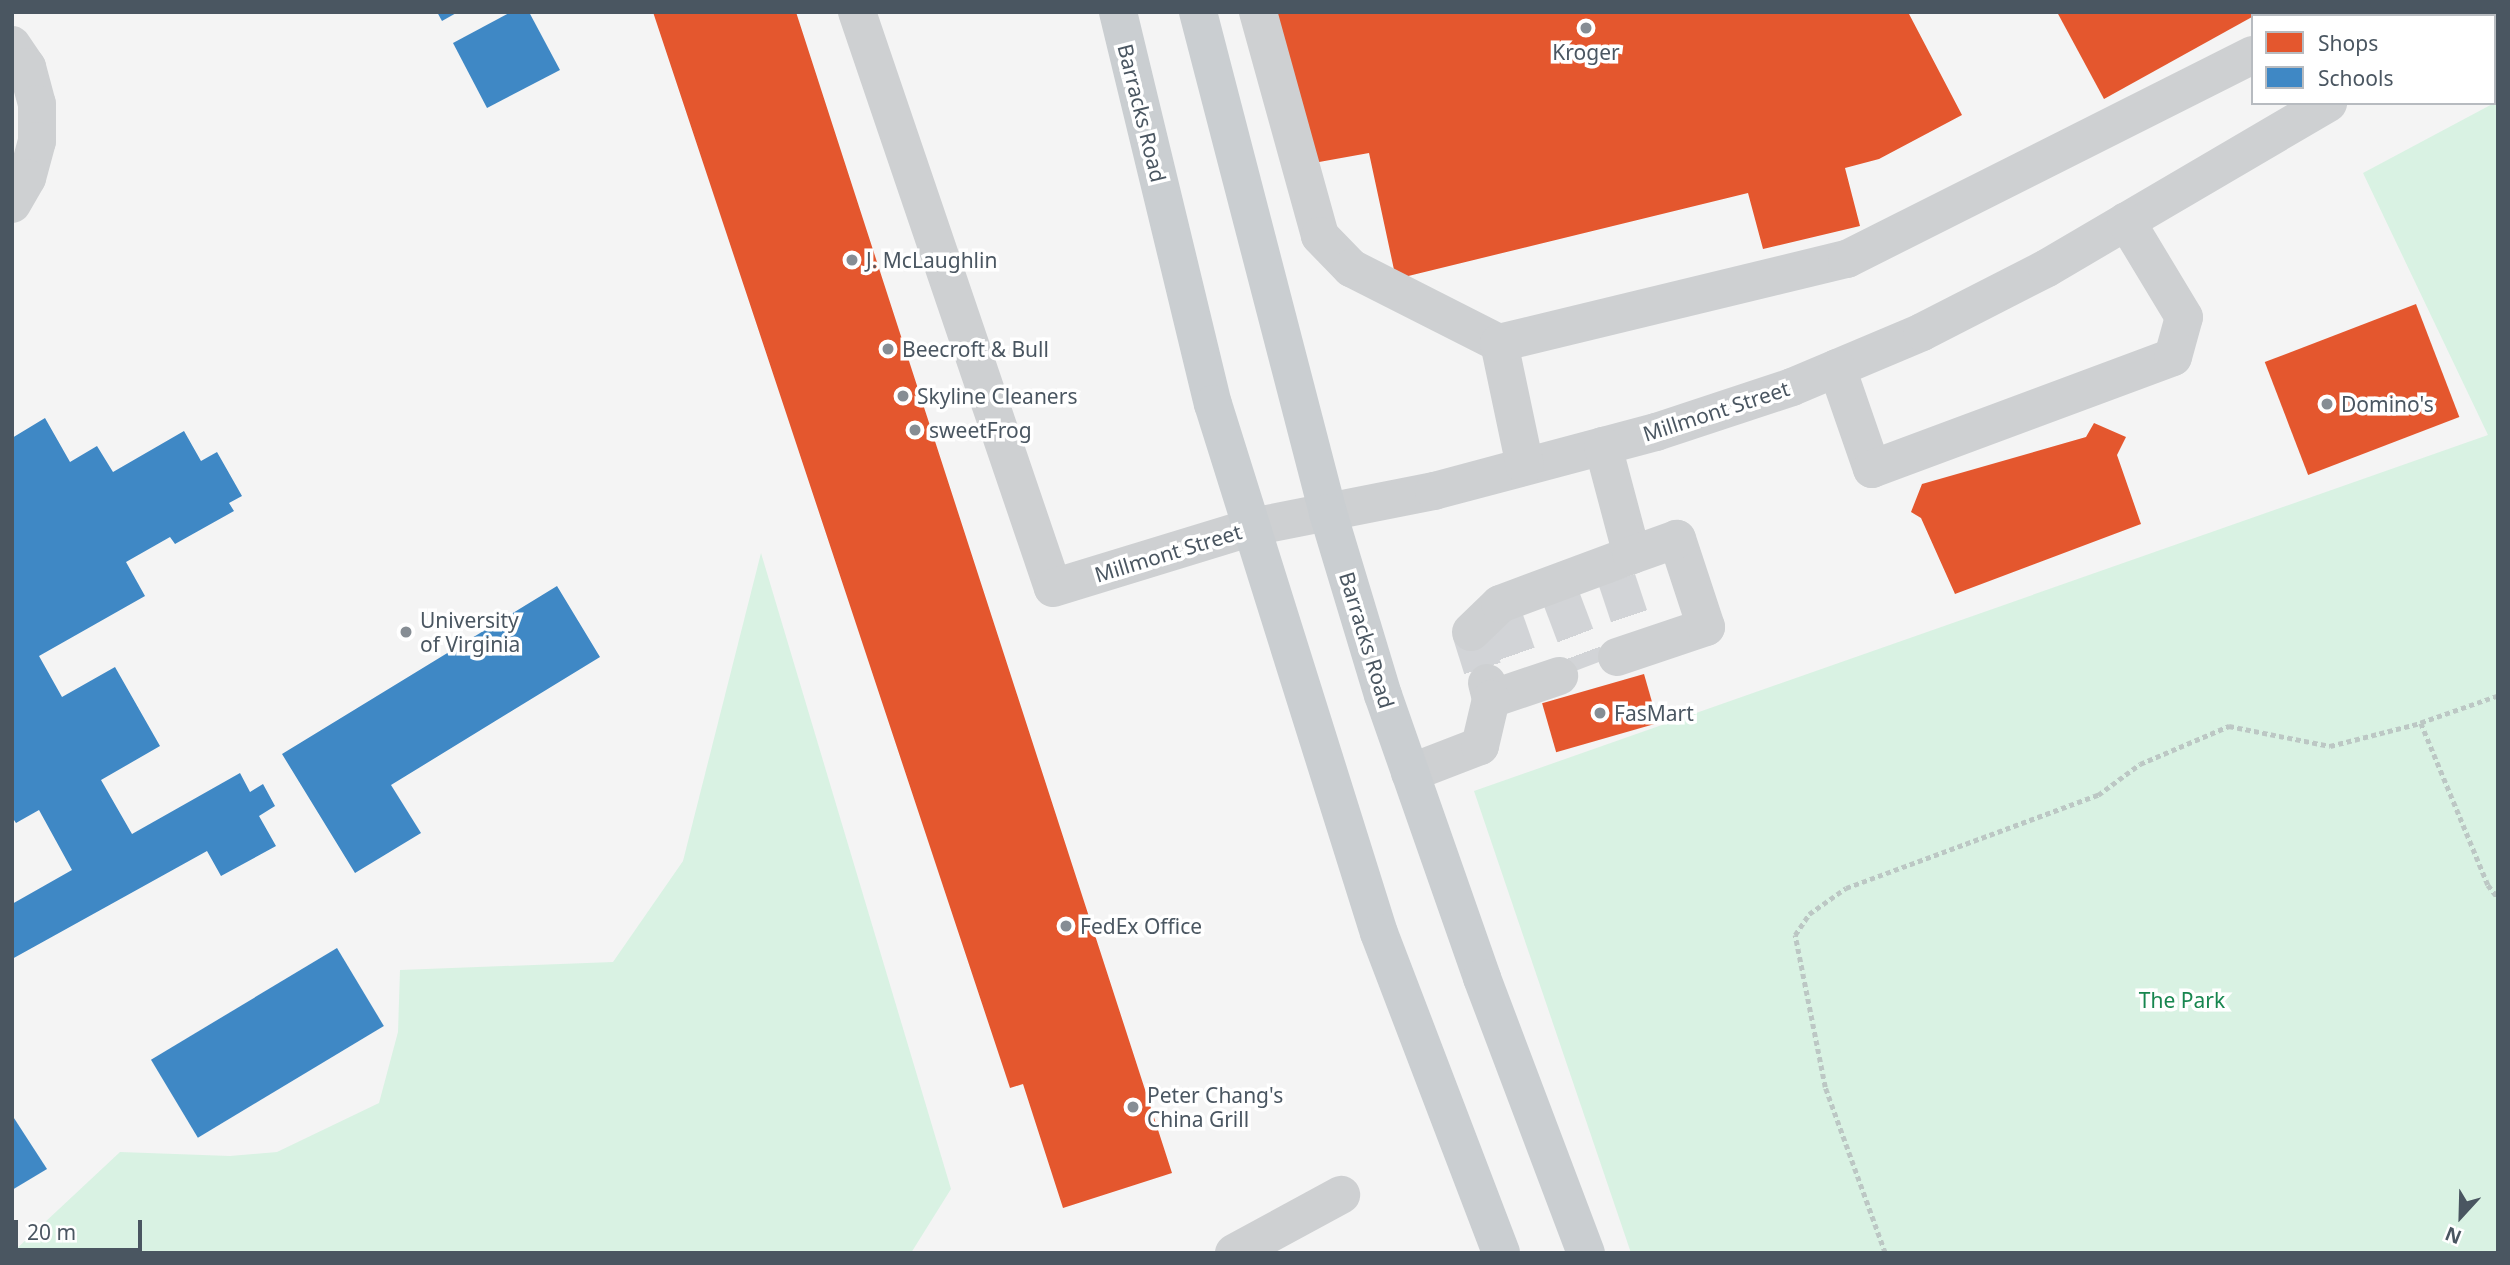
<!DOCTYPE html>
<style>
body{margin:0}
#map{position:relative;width:2510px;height:1265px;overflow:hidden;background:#f4f4f4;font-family:"Noto Sans",sans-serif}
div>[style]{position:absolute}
.green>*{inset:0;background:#d9f2e3}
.shops>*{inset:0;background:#e4572e;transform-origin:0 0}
.schools>*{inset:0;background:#3f88c5;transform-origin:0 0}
.minor-tunnel>*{height:38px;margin-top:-19px;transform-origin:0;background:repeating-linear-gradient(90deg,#d2d4d7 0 38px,transparent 0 57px)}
.path>*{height:4.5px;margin-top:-2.25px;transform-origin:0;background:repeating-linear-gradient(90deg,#bcc7c4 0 5px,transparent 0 8.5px)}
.minor>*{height:38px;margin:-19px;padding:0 19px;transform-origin:19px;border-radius:19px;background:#ced0d2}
.major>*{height:38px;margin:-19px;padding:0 19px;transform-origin:19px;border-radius:19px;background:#caced1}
.dots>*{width:19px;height:19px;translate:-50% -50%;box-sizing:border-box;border:4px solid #fff;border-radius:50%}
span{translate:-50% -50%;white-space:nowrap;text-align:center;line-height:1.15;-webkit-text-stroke:7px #fff;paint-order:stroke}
.poi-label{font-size:21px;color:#4a5661}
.left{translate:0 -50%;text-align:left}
.street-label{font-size:21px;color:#4a5661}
.park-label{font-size:21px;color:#17864f}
.frame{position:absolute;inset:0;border:14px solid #4a5661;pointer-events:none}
.legend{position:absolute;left:2251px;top:14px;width:245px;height:91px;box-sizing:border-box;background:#fff;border:2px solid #b7bbc0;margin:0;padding:9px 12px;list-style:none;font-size:21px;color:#4a5661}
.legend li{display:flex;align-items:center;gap:14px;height:35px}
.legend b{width:35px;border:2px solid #b7bbc0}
.north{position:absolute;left:2426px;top:1181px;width:70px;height:70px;-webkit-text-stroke:5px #fff;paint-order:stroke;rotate:202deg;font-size:19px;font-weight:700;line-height:28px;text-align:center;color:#4a5661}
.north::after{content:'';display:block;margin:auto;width:24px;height:32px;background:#4a5661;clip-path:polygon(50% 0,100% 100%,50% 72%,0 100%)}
.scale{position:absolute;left:14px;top:1220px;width:128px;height:32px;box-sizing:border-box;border:4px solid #4a5661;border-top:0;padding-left:9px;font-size:21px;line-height:24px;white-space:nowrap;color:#4a5661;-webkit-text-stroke:5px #fff;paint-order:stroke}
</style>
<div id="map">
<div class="green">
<div style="clip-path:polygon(2498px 101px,2498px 1253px,1631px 1253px,1474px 791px,2488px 435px,2363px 173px)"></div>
<div style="clip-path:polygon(761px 553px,951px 1189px,911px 1253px,12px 1253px,120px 1152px,230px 1156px,277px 1152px,379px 1103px,398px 1032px,400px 970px,613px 962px,683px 861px)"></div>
</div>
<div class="shops">
<div style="clip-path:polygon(653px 12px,796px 12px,1172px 1173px,1063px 1208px,1023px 1084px,1010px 1088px)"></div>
<div style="clip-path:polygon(1271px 12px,1908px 12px,1962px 115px,1879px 159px,1845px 168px,1860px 226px,1763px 249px,1748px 193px,1396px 279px,1369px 153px,1308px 164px)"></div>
<div style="clip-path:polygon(2057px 12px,2261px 12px,2104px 99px)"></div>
<div style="left:2416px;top:304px;width:121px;height:162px;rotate:69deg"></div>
<div style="clip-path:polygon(2094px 423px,2126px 437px,2117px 455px,2141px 524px,1955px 594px,1921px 518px,1911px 512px,1922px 484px,2086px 437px)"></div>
<div style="left:1644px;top:674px;width:51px;height:106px;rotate:74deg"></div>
</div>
<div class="schools">
<div style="clip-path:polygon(437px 12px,458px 12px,442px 21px)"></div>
<div style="clip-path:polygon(511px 12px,529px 12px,560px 70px,487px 108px,453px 43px)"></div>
<div style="clip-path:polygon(45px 418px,70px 462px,97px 446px,113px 472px,184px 431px,201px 461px,217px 452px,242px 496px,229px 503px,234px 511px,175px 544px,170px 537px,126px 562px,145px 596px,39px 656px,62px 697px,115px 667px,160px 746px,101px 780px,132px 834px,240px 773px,250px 792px,263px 784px,275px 806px,259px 816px,276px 846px,221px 876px,207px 851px,12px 959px,12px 904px,72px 870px,39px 810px,16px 823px,12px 817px,12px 438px)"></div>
<div style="clip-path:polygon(557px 586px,600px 657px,391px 785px,421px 833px,355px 873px,282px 754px)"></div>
<div style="left:337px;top:948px;width:91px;height:217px;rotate:59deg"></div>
<div style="clip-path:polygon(12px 1115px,47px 1169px,12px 1190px)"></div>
</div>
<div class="minor-tunnel">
<div style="left:1617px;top:580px;width:54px;rotate:71.6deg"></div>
<div style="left:1562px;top:600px;width:71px;rotate:69.3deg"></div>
<div style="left:1504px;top:618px;width:57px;rotate:70.6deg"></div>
<div style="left:1471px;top:632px;width:53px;rotate:72.6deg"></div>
</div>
<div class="path">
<div style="left:2498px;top:696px;width:82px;rotate:160.7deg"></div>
<div style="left:2421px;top:723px;width:175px;rotate:67.5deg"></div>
<div style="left:2488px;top:885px;width:16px;rotate:52deg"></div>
<div style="left:1885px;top:1253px;width:177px;rotate:-109.9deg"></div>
<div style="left:1825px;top:1087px;width:155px;rotate:-101.2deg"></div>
<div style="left:1795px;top:935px;width:25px;rotate:-56deg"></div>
<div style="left:1809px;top:914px;width:45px;rotate:-35.1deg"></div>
<div style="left:1846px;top:888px;width:269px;rotate:-20.3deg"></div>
<div style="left:2098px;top:795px;width:52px;rotate:-36.4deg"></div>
<div style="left:2140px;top:764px;width:97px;rotate:-23.1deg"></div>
<div style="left:2229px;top:726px;width:103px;rotate:11.2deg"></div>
<div style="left:2330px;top:746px;width:94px;rotate:-14.2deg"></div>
</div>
<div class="minor">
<div style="left:857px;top:12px;width:608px;rotate:71.21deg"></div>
<div style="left:1053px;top:588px;width:208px;rotate:-17deg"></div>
<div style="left:1252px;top:527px;width:186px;rotate:-11.2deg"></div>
<div style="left:1434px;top:491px;width:230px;rotate:-14.9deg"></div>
<div style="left:1656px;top:432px;width:143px;rotate:-18.3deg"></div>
<div style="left:1792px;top:387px;width:141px;rotate:-22.9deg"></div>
<div style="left:1922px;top:332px;width:140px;rotate:-27.1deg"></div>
<div style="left:2047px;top:268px;width:326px;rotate:-30.4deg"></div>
<div style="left:1258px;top:12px;width:232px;rotate:74.5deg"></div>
<div style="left:1320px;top:236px;width:45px;rotate:45.9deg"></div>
<div style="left:1351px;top:268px;width:166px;rotate:26.9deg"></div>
<div style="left:2330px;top:16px;width:8px;rotate:-30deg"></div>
<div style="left:2494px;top:18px;width:4px;rotate:-14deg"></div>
<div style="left:12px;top:45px;width:27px;rotate:56deg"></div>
<div style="left:27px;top:67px;width:38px;rotate:75deg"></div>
<div style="left:37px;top:104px;width:37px;rotate:90deg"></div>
<div style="left:37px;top:141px;width:38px;rotate:105deg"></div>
<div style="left:27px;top:178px;width:30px;rotate:120deg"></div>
<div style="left:1837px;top:368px;width:107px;rotate:70.9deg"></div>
<div style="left:1872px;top:469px;width:321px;rotate:-20.4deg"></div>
<div style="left:2173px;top:357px;width:41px;rotate:-74.6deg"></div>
<div style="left:2184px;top:317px;width:112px;rotate:-121.1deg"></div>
<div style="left:1525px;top:466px;width:126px;rotate:-101.9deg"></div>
<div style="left:1499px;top:343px;width:358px;rotate:-13.6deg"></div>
<div style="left:1847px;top:259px;width:454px;rotate:-26.7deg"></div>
<div style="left:1471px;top:632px;width:40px;rotate:-44deg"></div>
<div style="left:1500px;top:604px;width:141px;rotate:-20.4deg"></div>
<div style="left:1632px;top:555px;width:113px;rotate:-104.9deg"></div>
<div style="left:1617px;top:657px;width:94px;rotate:-18.6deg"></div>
<div style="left:1706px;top:627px;width:93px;rotate:-108.2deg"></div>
<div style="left:1677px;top:539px;width:48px;rotate:160.4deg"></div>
<div style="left:1487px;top:683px;width:16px;rotate:76deg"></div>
<div style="left:1491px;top:699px;width:72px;rotate:-18.7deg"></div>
<div style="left:1410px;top:773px;width:75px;rotate:-21.1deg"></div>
<div style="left:1480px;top:746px;width:48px;rotate:-76.8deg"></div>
<div style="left:1234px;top:1253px;width:122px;rotate:-28.5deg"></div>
</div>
<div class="major">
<div style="left:1118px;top:12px;width:403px;rotate:76.4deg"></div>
<div style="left:1213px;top:404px;width:554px;rotate:72.58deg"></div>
<div style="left:1379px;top:933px;width:342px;rotate:69.1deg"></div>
<div style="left:1198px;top:12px;width:518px;rotate:75.45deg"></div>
<div style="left:1328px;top:513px;width:190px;rotate:73.2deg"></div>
<div style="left:1383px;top:695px;width:300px;rotate:70.7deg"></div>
<div style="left:1482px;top:978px;width:294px;rotate:69.3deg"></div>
</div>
<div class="dots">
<div style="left:1586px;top:28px;background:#868d94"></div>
<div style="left:852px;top:260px;background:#868d94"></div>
<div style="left:888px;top:349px;background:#868d94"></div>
<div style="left:903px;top:396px;background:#868d94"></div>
<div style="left:2327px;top:404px;background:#868d94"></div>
<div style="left:915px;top:430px;background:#868d94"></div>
<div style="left:406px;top:632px;background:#868d94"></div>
<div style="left:1600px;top:713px;background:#868d94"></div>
<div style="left:1066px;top:926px;background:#868d94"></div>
<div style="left:1133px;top:1107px;background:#868d94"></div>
</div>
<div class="poi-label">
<span style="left:1586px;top:52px">Kroger</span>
<span class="left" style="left:866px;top:260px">J. McLaughlin</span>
<span class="left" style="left:902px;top:349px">Beecroft &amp; Bull</span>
<span class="left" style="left:917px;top:396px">Skyline Cleaners</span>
<span class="left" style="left:2341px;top:404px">Domino's</span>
<span class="left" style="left:929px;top:430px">sweetFrog</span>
<span class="left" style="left:420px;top:632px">University<br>of Virginia</span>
<span class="left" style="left:1614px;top:713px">FasMart</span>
<span class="left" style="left:1080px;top:926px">FedEx Office</span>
<span class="left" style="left:1147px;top:1107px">Peter Chang's<br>China Grill</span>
</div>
<div class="street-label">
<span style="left:1142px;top:113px;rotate:76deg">Barracks Road</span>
<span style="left:1716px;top:411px;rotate:-18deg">Millmont Street</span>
<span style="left:1168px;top:553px;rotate:-17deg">Millmont Street</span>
<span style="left:1367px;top:640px;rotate:73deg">Barracks Road</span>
</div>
<div class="park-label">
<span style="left:2182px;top:1000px">The Park</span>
</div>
<div class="frame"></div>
<ul class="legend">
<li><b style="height:19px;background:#e4572e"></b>Shops</li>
<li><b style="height:19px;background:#3f88c5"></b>Schools</li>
</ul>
<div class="north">N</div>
<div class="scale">20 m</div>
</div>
